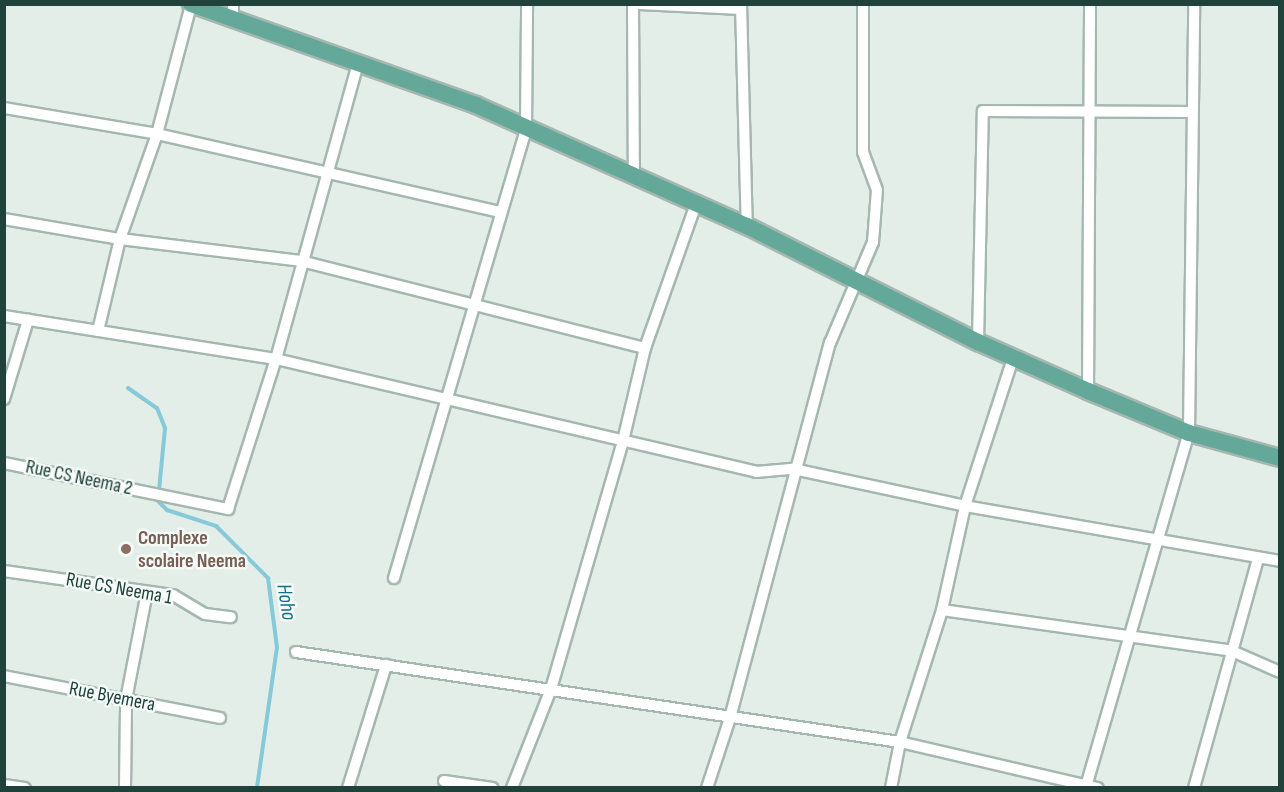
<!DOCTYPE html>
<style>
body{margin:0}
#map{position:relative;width:1284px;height:792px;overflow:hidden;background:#e3eee9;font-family:"Sofia Sans Condensed",sans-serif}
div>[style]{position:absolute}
.stream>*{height:4px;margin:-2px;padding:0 2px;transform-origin:2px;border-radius:2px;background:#86c9d8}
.roads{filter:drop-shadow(2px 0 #a5b7b1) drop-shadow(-2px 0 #a5b7b1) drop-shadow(0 2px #a5b7b1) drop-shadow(0 -2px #a5b7b1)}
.minor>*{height:10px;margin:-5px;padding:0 5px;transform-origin:5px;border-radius:5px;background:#fff}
.primary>*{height:16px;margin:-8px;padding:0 8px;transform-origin:8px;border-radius:8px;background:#63a898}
.dots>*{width:16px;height:16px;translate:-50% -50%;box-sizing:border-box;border:3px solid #f4faf7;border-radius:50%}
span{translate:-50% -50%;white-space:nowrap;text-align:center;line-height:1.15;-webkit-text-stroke:5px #f4faf7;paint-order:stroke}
.street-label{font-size:20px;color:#21423a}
.education-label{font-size:20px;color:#785e54;font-weight:700}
.left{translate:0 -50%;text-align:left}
.water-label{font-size:21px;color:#146e84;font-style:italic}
.frame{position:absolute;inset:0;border:6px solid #21423a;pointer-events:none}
</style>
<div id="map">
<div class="stream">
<i style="left:128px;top:388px;width:35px;rotate:35deg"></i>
<i style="left:157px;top:408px;width:22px;rotate:68deg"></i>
<i style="left:165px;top:428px;width:73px;rotate:95.5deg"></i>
<i style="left:158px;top:501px;width:13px;rotate:45deg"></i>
<i style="left:167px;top:510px;width:52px;rotate:18.1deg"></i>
<i style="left:216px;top:526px;width:74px;rotate:45deg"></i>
<i style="left:268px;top:578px;width:70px;rotate:82.6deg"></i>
<i style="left:277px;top:647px;width:142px;rotate:98.1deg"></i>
</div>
<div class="roads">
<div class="minor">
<i style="left:233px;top:4px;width:13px;rotate:90deg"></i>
<i style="left:633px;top:4px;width:171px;rotate:89.7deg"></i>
<i style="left:639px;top:4px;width:102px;rotate:2.8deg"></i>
<i style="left:741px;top:4px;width:222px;rotate:88.5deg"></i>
<i style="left:4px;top:108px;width:155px;rotate:9.6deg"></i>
<i style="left:157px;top:134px;width:353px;rotate:12.8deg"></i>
<i style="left:4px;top:219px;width:118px;rotate:9.8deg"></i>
<i style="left:120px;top:239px;width:182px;rotate:6.9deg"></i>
<i style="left:301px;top:261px;width:355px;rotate:14.2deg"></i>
<i style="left:4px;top:316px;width:275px;rotate:9deg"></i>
<i style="left:276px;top:359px;width:493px;rotate:13.2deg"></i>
<i style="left:756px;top:472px;width:37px;rotate:-5deg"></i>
<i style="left:793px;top:469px;width:176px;rotate:12.1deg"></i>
<i style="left:965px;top:506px;width:320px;rotate:9.9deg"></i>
<i style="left:98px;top:331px;width:95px;rotate:-76.6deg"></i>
<i style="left:120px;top:239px;width:111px;rotate:-70.6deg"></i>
<i style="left:157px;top:134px;width:133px;rotate:-75.2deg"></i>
<i style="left:978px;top:342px;width:231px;rotate:-88.8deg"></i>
<i style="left:983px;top:111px;width:209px;rotate:0.3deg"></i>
<i style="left:1088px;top:391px;width:387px;rotate:-89.7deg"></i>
<i style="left:4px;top:399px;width:83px;rotate:-73.1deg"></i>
<i style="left:4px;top:463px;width:229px;rotate:11.6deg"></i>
<i style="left:228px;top:509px;width:157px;rotate:-72.3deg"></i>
<i style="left:276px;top:359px;width:307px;rotate:-74.5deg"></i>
<i style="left:4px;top:571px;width:171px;rotate:8.1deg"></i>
<i style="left:173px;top:595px;width:37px;rotate:31deg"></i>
<i style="left:205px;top:614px;width:26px;rotate:7deg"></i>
<i style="left:394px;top:578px;width:468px;rotate:-73.6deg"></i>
<i style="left:526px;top:129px;width:125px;rotate:-89.5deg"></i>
<i style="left:942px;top:610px;width:293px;rotate:8deg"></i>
<i style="left:1232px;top:651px;width:52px;rotate:23.6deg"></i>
<i style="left:296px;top:652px;width:611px;rotate:8.48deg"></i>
<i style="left:900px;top:742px;width:203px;rotate:13.1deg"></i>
<i style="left:4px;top:676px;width:220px;rotate:11deg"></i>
<i style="left:444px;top:781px;width:49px;rotate:8.1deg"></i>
<i style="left:1087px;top:783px;width:365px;rotate:-73.8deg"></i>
<i style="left:1189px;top:433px;width:429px;rotate:-89.3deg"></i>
<i style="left:4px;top:785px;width:21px;rotate:8deg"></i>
<i style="left:125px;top:788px;width:88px;rotate:-89.3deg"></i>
<i style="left:126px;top:700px;width:110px;rotate:-79deg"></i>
<i style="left:348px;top:788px;width:129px;rotate:-72.8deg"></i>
<i style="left:512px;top:788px;width:106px;rotate:-68.5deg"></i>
<i style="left:551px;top:689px;width:258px;rotate:-73.8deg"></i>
<i style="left:623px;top:441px;width:96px;rotate:-76.7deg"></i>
<i style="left:645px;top:348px;width:153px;rotate:-70.5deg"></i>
<i style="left:707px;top:788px;width:74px;rotate:-71.8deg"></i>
<i style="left:730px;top:718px;width:388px;rotate:-75.1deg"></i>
<i style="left:830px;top:343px;width:110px;rotate:-66.9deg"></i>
<i style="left:873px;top:242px;width:52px;rotate:-85.6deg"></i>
<i style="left:877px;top:190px;width:40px;rotate:-110.2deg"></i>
<i style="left:863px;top:152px;width:148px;rotate:-90deg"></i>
<i style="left:891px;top:788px;width:47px;rotate:-78.9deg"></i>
<i style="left:900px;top:742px;width:139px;rotate:-72.3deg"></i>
<i style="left:942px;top:610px;width:107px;rotate:-77.5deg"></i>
<i style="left:965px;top:506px;width:156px;rotate:-72deg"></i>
<i style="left:1194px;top:788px;width:238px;rotate:-74.4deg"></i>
</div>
<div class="primary">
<i style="left:191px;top:4px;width:302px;rotate:19.5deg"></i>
<i style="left:476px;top:105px;width:297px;rotate:24.1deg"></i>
<i style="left:747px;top:226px;width:258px;rotate:26.7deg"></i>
<i style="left:978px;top:342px;width:120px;rotate:24deg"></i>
<i style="left:1088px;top:391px;width:109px;rotate:22.6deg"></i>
<i style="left:1189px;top:433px;width:94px;rotate:15.4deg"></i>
</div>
</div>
<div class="dots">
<i style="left:126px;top:549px;background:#8d6e63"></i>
</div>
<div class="street-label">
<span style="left:79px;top:478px;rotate:12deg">Rue CS Neema 2</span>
<span style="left:119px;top:589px;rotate:10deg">Rue CS Neema 1</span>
<span style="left:112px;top:697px;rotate:11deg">Rue Byemera</span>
</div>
<div class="education-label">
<span class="left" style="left:138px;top:550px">Complexe<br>scolaire Neema</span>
</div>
<div class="water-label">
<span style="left:286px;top:602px;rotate:81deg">Hoho</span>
</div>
<div class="frame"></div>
</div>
